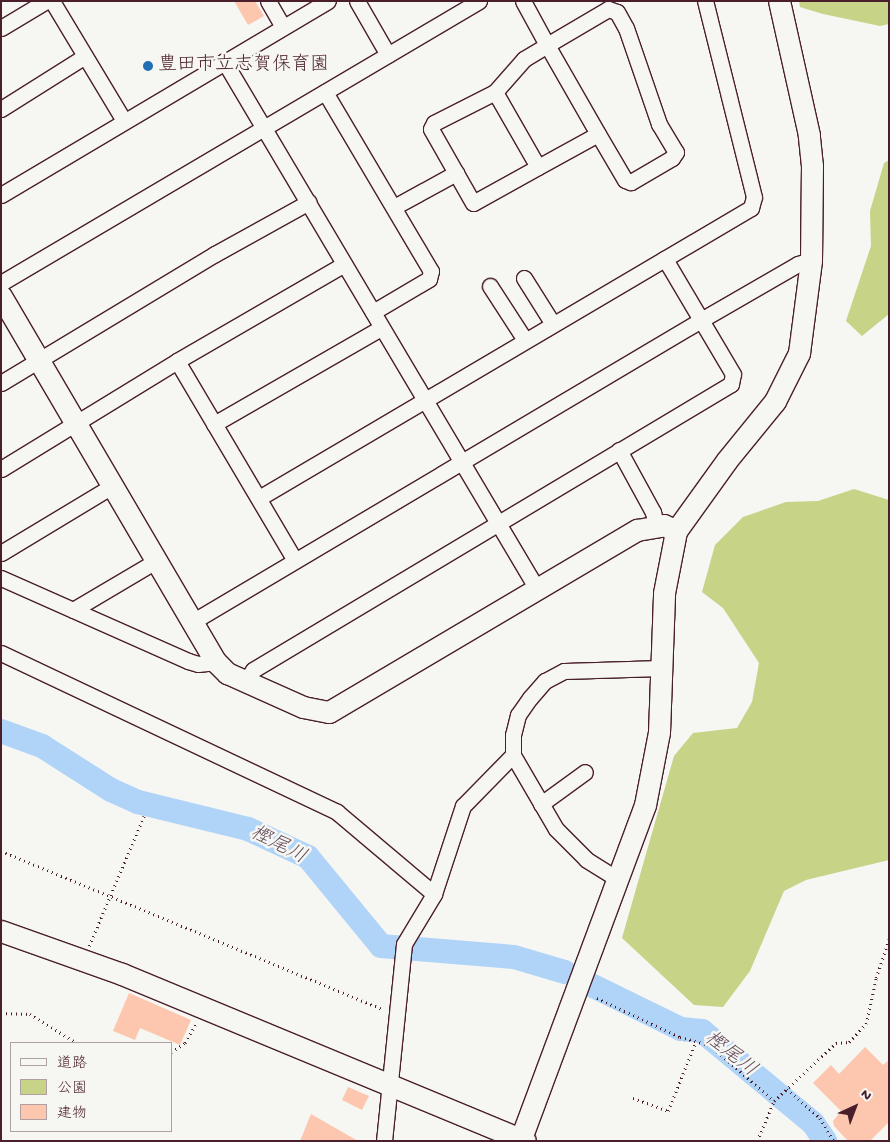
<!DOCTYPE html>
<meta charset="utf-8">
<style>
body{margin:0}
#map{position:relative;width:890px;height:1142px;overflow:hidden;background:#f6f6f2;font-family:"Gochi Hand","Klee One",sans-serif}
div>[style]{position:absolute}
.green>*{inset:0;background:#c7d386}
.river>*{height:24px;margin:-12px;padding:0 12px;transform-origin:12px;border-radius:12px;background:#b0d4f8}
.building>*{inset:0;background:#fdc7af}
.path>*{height:2.5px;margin-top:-1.25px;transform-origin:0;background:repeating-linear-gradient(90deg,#4a1f2b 0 1px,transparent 0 5px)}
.roads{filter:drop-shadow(1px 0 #4a1f2b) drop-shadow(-1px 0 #4a1f2b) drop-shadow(0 1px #4a1f2b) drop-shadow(0 -1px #4a1f2b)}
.street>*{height:15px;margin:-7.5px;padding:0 7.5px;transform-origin:7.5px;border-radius:7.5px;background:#f6f6f2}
.secondary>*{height:21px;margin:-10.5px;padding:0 10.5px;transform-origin:10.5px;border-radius:10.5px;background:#f6f6f2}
.dots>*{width:14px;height:14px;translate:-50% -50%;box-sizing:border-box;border:2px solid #f6f6f2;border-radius:50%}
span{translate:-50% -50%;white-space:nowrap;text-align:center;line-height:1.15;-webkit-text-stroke:5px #f6f6f2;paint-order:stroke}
.poi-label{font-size:19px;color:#4a1f2b}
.left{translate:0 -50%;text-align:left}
.water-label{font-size:20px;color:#644c5e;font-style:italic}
.frame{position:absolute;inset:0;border:2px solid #4a1f2b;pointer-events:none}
.legend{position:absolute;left:10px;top:1042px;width:162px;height:90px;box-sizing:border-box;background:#f6f6f2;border:1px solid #b1a0a2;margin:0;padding:6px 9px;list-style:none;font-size:15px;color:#4a1f2b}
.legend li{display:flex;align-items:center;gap:10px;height:25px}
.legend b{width:25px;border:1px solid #b1a0a2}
.north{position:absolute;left:830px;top:1082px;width:50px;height:50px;-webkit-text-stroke:4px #f6f6f2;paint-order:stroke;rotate:43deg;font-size:14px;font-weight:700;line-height:20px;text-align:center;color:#4a1f2b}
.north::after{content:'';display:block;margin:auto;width:18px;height:22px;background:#4a1f2b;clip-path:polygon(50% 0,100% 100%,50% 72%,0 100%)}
</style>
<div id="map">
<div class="green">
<i style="clip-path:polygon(799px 1px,889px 1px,889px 24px,880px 26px,823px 14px,800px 7px)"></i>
<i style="clip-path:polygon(889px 160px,889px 314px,862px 336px,846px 321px,871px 246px,870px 211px,884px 163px)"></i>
<i style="clip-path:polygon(854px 489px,889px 500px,889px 860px,806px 880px,784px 891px,750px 971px,723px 1007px,694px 1005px,622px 938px,674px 756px,693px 733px,737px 728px,752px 702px,759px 663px,723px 608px,702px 592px,715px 545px,743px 517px,786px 502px,818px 501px)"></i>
</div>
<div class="river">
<i style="left:1px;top:731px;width:44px;rotate:20.1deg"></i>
<i style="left:42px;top:746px;width:82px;rotate:32.5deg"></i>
<i style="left:111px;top:790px;width:30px;rotate:24deg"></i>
<i style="left:138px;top:802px;width:113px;rotate:13.8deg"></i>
<i style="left:248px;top:829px;width:66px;rotate:25deg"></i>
<i style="left:308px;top:857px;width:115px;rotate:50.6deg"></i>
<i style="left:381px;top:946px;width:133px;rotate:4.7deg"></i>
<i style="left:514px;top:957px;width:53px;rotate:16.4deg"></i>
<i style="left:589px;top:984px;width:102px;rotate:26.1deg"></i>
<i style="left:681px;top:1029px;width:21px;rotate:5deg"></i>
<i style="left:702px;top:1031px;width:144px;rotate:39.7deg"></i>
<i style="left:813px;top:1123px;width:22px;rotate:56deg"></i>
</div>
<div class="building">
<i style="clip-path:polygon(234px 1px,255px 1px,264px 16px,248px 25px)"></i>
<i style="clip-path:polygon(129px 993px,191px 1020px,180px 1045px,140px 1028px,135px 1040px,113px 1031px)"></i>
<i style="clip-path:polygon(865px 1047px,883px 1065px,889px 1060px,889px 1122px,870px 1141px,848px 1141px,834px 1126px,833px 1121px,841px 1111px,813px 1083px,831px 1065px,839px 1074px)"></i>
<i style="clip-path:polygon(348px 1087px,369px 1096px,362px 1110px,342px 1100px)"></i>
<i style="clip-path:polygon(311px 1114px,358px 1141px,300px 1141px)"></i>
</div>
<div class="path">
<i style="left:1px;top:851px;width:413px;rotate:22.5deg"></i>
<i style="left:89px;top:946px;width:141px;rotate:-67.1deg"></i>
<i style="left:597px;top:998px;width:92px;rotate:25.2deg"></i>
<i style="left:680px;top:1037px;width:31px;rotate:15deg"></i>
<i style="left:710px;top:1045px;width:85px;rotate:41.2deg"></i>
<i style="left:1px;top:1013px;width:29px;rotate:2deg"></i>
<i style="left:30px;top:1014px;width:55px;rotate:31.7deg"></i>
<i style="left:171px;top:1052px;width:17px;rotate:-33deg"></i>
<i style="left:185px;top:1043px;width:23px;rotate:-61deg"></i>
<i style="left:787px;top:1089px;width:44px;rotate:41.3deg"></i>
<i style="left:820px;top:1118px;width:27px;rotate:59deg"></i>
<i style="left:633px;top:1098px;width:37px;rotate:20deg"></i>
<i style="left:668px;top:1111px;width:75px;rotate:-68.2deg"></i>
<i style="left:757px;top:1141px;width:43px;rotate:-67deg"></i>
<i style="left:774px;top:1101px;width:85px;rotate:-43.1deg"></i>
<i style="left:836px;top:1043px;width:13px;rotate:-4deg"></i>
<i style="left:849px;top:1042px;width:25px;rotate:-47deg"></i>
<i style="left:866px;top:1024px;width:47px;rotate:-77.7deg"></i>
<i style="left:876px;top:978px;width:41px;rotate:-71.6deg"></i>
</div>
<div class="roads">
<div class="street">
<i style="left:52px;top:1px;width:140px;rotate:59deg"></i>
<i style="left:268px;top:1px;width:30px;rotate:60deg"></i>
<i style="left:357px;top:1px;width:62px;rotate:60.1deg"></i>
<i style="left:1px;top:28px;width:52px;rotate:-31deg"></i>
<i style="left:224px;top:61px;width:614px;rotate:59.34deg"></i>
<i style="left:325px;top:92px;width:208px;rotate:59.4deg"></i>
<i style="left:431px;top:271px;width:8px;rotate:104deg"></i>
<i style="left:429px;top:279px;width:65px;rotate:149.5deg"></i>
<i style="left:495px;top:92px;width:86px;rotate:60.2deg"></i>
<i style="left:538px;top:167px;width:74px;rotate:151deg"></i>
<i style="left:473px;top:203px;width:85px;rotate:-119.6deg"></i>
<i style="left:431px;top:129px;width:7px;rotate:-63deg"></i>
<i style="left:434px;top:123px;width:68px;rotate:-26.9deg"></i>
<i style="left:495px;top:92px;width:44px;rotate:-48.7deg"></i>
<i style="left:524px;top:59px;width:27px;rotate:-31deg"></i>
<i style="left:547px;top:45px;width:71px;rotate:-30.5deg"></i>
<i style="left:608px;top:9px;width:9px;rotate:18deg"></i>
<i style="left:617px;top:12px;width:18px;rotate:61deg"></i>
<i style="left:626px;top:28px;width:102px;rotate:71deg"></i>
<i style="left:659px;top:124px;width:33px;rotate:59deg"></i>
<i style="left:676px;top:152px;width:7px;rotate:124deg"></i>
<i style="left:672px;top:158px;width:48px;rotate:149.7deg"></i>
<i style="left:631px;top:182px;width:6px;rotate:-162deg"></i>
<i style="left:625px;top:180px;width:53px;rotate:-120.4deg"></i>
<i style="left:598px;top:134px;width:103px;rotate:-119.8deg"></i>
<i style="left:547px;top:45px;width:50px;rotate:-118.6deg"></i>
<i style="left:1px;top:109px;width:99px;rotate:-32.2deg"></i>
<i style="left:538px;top:167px;width:68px;rotate:-28.8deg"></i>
<i style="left:1px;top:195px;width:380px;rotate:-30.7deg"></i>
<i style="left:394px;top:207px;width:71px;rotate:-28.7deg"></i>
<i style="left:524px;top:278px;width:54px;rotate:57.8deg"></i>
<i style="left:1px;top:283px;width:555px;rotate:-30.54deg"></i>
<i style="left:490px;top:286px;width:64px;rotate:57.1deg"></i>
<i style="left:177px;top:361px;width:230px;rotate:59.4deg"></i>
<i style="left:1px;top:383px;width:250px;rotate:-31.1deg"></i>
<i style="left:215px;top:254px;width:107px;rotate:-29deg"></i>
<i style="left:214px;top:424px;width:193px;rotate:-29.9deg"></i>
<i style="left:619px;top:450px;width:71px;rotate:61.3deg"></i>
<i style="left:653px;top:512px;width:13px;rotate:77deg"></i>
<i style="left:1px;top:469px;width:206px;rotate:-31.5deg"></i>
<i style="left:177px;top:361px;width:193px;rotate:-30.1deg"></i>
<i style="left:259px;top:498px;width:571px;rotate:-30.52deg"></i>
<i style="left:751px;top:208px;width:11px;rotate:-75deg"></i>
<i style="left:754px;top:197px;width:202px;rotate:-104deg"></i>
<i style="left:1px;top:553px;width:130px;rotate:-31.1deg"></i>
<i style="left:1px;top:578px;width:205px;rotate:23.9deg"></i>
<i style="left:188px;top:661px;width:10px;rotate:17deg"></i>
<i style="left:198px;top:664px;width:18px;rotate:-6deg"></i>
<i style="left:73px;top:610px;width:96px;rotate:-30.6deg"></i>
<i style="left:192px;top:622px;width:592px;rotate:-30.68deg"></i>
<i style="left:701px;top:320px;width:112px;rotate:-30deg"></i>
<i style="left:798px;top:264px;width:14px;rotate:-17deg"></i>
<i style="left:1px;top:653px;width:372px;rotate:25.3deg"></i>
<i style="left:337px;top:812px;width:127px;rotate:40.2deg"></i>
<i style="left:245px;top:682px;width:14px;rotate:-56deg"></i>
<i style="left:253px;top:670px;width:557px;rotate:-30.89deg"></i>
<i style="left:731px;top:384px;width:10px;rotate:-79deg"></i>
<i style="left:733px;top:374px;width:134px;rotate:-120.6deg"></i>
<i style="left:541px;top:804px;width:54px;rotate:-36deg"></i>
<i style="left:619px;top:880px;width:39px;rotate:-148deg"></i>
<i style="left:586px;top:859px;width:42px;rotate:-135deg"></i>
<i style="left:556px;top:829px;width:86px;rotate:-120.2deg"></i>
<i style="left:513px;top:755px;width:20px;rotate:-90deg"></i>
<i style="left:513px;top:735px;width:21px;rotate:-76deg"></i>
<i style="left:518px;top:715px;width:21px;rotate:-55deg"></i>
<i style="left:530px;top:698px;width:23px;rotate:-49deg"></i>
<i style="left:545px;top:681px;width:21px;rotate:-28deg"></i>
<i style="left:564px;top:671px;width:97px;rotate:-1.8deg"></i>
<i style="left:384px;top:1141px;width:198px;rotate:-84.2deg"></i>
<i style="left:404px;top:944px;width:58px;rotate:-59deg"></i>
<i style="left:434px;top:894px;width:93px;rotate:-71.8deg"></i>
<i style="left:463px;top:806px;width:71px;rotate:-45.6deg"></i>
</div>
<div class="secondary">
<i style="left:1px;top:296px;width:424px;rotate:59.6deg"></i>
<i style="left:216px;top:662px;width:16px;rotate:45deg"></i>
<i style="left:227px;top:673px;width:83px;rotate:24.1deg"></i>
<i style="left:303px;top:707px;width:26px;rotate:11deg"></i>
<i style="left:329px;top:712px;width:358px;rotate:-30.6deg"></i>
<i style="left:637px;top:530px;width:27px;rotate:-10deg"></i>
<i style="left:664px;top:525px;width:13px;rotate:27deg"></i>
<i style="left:1px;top:931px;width:128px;rotate:19.6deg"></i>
<i style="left:122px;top:974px;width:436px;rotate:22.5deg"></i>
<i style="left:520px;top:1141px;width:358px;rotate:-69.6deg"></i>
<i style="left:645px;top:805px;width:74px;rotate:-79.1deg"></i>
<i style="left:659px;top:732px;width:139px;rotate:-87.9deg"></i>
<i style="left:664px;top:593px;width:63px;rotate:-79deg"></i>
<i style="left:676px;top:531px;width:87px;rotate:-54.3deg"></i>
<i style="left:727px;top:460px;width:76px;rotate:-50.9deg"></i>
<i style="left:775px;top:401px;width:54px;rotate:-63.4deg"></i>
<i style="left:799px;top:353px;width:94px;rotate:-82.6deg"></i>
<i style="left:811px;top:260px;width:94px;rotate:-89.4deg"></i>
<i style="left:812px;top:166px;width:31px;rotate:-96deg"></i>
<i style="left:809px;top:135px;width:137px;rotate:-102.6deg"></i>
</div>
</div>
<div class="dots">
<i style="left:148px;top:66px;background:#1f6fb2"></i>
</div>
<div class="poi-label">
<span class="left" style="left:158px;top:66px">豊田市立志賀保育園</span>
</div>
<div class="water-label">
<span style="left:278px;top:846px;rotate:27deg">樫尾川</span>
<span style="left:730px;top:1055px;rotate:38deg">樫尾川</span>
</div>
<div class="frame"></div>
<ul class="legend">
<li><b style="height:6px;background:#f6f6f2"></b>道路</li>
<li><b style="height:14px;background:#c7d386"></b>公園</li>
<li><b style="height:14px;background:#fdc7af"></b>建物</li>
</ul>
<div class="north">N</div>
</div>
